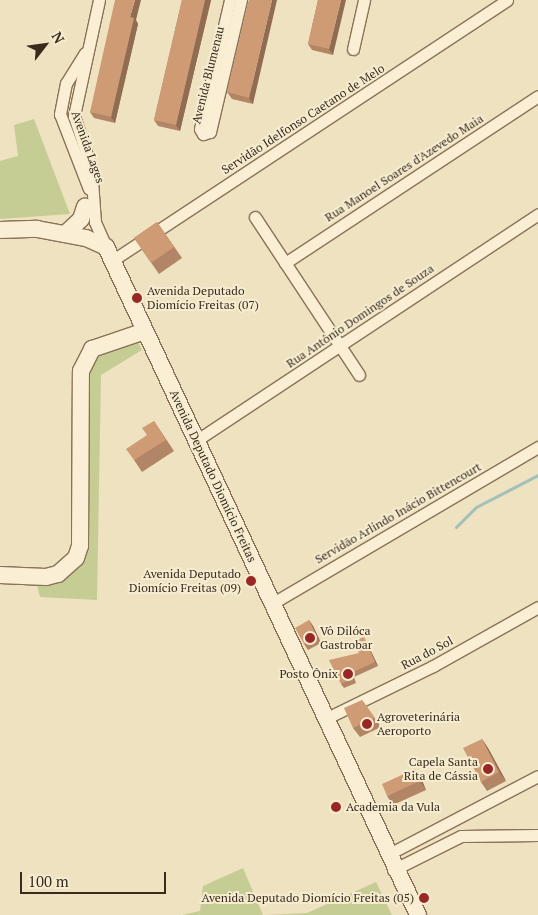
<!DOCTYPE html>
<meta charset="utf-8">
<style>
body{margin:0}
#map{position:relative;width:538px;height:915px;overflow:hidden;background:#efe2c0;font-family:"PT Serif",serif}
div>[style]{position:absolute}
.green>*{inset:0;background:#c6cd94}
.stream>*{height:3px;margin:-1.5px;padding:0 1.5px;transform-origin:1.5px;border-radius:1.5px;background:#a3c1b9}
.roads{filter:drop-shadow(1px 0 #897258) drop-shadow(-1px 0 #897258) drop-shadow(0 1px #897258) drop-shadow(0 -1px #897258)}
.street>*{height:11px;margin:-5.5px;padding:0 5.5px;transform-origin:5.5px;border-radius:5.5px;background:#faefd4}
.secondary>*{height:16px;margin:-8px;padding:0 8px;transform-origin:8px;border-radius:8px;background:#faefd4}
.wall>*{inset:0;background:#b18565}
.shaded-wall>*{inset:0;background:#906c52}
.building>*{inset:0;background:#ce9b75}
.dots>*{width:14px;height:14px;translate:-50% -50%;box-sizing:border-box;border:2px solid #f6ecd0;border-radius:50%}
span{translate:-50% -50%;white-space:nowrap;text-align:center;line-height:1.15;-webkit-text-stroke:4px #f6ecd0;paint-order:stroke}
.street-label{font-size:12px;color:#382a1d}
.poi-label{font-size:12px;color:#382a1d}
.left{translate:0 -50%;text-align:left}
.right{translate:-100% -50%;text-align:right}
.north{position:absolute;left:20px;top:20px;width:50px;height:50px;-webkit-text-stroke:4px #f6ecd0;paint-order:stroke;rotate:60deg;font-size:14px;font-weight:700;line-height:20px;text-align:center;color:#382a1d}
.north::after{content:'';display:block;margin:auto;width:18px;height:22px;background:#382a1d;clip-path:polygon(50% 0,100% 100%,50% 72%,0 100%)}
.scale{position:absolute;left:20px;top:872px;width:146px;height:22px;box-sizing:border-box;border:2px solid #382a1d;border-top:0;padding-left:6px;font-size:15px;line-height:18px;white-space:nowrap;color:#382a1d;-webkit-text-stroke:4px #f6ecd0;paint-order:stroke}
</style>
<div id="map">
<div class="green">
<i style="clip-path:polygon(34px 119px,70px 214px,0 219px,0 161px,18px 156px,14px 125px)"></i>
<i style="clip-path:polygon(138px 342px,142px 350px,101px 375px,97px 600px,40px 597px,37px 585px,53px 584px,70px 573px,88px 373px,97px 354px)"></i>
<i style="clip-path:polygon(243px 868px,263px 915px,182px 915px,200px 911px,203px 886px)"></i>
<i style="clip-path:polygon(376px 882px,392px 915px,265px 915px,307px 913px)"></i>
</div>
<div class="stream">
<i style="left:456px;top:527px;width:28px;rotate:-45deg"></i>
<i style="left:476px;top:507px;width:70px;rotate:-27.3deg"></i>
</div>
<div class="roads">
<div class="street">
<i style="left:99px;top:0;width:119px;rotate:102.2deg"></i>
<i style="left:74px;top:116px;width:54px;rotate:71.6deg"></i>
<i style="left:91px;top:167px;width:55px;rotate:85.8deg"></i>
<i style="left:95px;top:222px;width:27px;rotate:66deg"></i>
<i style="left:230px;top:0;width:132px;rotate:103.1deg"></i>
<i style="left:200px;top:129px;width:6px;rotate:59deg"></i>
<i style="left:203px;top:134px;width:7px;rotate:-16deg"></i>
<i style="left:210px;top:132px;width:136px;rotate:-76.8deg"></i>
<i style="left:353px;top:49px;width:50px;rotate:-77.3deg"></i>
<i style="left:85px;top:53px;width:36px;rotate:122deg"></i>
<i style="left:66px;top:83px;width:32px;rotate:101deg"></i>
<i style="left:60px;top:114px;width:80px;rotate:68.9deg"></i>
<i style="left:255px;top:217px;width:189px;rotate:56.6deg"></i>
<i style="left:113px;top:260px;width:472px;rotate:-33.4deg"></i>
<i style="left:285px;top:263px;width:303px;rotate:-33.4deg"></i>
<i style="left:197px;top:440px;width:409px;rotate:-33.5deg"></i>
<i style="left:273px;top:603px;width:308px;rotate:-30.5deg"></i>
<i style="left:327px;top:718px;width:118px;rotate:-26.1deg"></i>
<i style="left:433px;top:666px;width:120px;rotate:-29.3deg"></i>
<i style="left:387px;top:855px;width:170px;rotate:-27.6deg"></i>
<i style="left:393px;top:870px;width:76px;rotate:-26.6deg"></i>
<i style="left:461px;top:836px;width:77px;rotate:-0.7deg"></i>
</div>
<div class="secondary">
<i style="left:0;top:230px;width:37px;rotate:-2deg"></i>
<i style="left:37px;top:229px;width:50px;rotate:10.4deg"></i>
<i style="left:86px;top:238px;width:22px;rotate:24deg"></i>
<i style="left:106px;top:247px;width:737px;rotate:64.96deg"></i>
<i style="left:65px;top:234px;width:22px;rotate:-43deg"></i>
<i style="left:81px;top:219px;width:13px;rotate:-72deg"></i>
<i style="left:0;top:575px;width:46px;rotate:2.5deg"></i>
<i style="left:46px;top:577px;width:12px;rotate:-14deg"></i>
<i style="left:58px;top:574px;width:24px;rotate:-42deg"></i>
<i style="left:76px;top:558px;width:13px;rotate:-72deg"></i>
<i style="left:80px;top:546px;width:175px;rotate:-89.7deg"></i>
<i style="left:81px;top:371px;width:25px;rotate:-63deg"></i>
<i style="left:92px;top:349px;width:56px;rotate:-18.8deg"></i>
</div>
</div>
<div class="wall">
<i style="clip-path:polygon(182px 0,211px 0,180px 131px,158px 126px,154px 120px)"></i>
<i style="clip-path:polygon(249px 0,253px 104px,232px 99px,227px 92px)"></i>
<i style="clip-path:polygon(318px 0,333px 55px,312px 50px,308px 44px)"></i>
<i style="clip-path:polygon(136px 20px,138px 24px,115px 123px,94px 118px,90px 112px)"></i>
<i style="clip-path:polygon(157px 222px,182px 258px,159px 274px,134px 238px)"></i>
<i style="clip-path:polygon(154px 421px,174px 451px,142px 472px,134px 460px)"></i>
<i style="clip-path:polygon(309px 620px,313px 626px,321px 643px,308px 650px,304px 644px)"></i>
<i style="clip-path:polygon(366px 641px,378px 666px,354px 677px,356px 683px,344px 688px,341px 684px)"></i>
<i style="clip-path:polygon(362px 700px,381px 727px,360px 737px,353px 728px)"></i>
<i style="clip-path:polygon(482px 739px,488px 748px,506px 781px,487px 791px,481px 782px)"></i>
<i style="clip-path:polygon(421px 778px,426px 790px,393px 805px,387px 796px)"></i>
</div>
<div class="shaded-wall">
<i style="clip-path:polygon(135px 0,141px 0,136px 20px,138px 24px,115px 123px,111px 117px,130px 17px)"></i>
<i style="clip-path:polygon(205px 0,211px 0,180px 131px,176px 125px)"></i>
<i style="clip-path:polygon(272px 0,277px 0,253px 104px,249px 98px)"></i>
<i style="clip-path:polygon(341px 0,346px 0,333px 55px,329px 49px)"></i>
<i style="clip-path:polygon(309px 620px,313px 626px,321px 643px,317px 637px)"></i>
<i style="clip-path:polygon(364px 637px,366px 641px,378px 666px,375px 662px)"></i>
<i style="clip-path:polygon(482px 739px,488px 748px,506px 781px,499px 772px)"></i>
<i style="clip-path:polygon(415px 769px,421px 778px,426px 790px,420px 781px)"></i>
</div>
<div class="building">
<i style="clip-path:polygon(115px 0,135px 0,130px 17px,134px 18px,111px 117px,90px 112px)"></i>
<i style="clip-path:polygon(182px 0,205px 0,176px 125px,154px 120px)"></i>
<i style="clip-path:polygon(249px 0,272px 0,249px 98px,227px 92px)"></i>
<i style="clip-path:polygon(318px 0,341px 0,329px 49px,308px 44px)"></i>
<i style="clip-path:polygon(157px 222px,174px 247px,151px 263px,134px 238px)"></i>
<i style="clip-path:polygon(154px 421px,166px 440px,134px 460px,126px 449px,147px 435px,142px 428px)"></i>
<i style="clip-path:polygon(309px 620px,317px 637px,304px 644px,295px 628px)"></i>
<i style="clip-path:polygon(364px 637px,375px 662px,351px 673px,353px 678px,341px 684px,329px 660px,359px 653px,354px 641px)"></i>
<i style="clip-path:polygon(362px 700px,375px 718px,353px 728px,344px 708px)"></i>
<i style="clip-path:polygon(482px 739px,499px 772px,481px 782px,463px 748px)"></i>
<i style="clip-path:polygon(415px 769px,420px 781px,387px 796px,382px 784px)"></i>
</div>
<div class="dots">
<i style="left:137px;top:298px;background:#992726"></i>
<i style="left:251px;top:581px;background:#992726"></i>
<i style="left:310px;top:638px;background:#992726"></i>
<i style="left:348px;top:674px;background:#992726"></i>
<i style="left:367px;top:724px;background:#992726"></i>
<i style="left:488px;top:769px;background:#992726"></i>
<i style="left:336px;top:807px;background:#992726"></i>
<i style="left:424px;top:898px;background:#992726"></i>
</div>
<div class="street-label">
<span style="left:208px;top:75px;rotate:-76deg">Avenida Blumenau</span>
<span style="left:303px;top:119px;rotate:-33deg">Servidão Idelfonso Caetano de Melo</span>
<span style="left:88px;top:147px;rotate:70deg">Avenida Lages</span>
<span style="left:404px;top:168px;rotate:-33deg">Rua Manoel Soares d'Azevedo Maia</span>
<span style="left:360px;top:316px;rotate:-34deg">Rua Antônio Domingos de Souza</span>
<span style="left:213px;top:476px;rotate:65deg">Avenida Deputado Diomício Freitas</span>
<span style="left:398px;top:513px;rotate:-30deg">Servidão Arlindo Inácio Bittencourt</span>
<span style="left:427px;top:653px;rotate:-28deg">Rua do Sol</span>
</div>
<div class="poi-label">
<span class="left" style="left:147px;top:298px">Avenida Deputado<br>Diomício Freitas (07)</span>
<span class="right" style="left:241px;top:581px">Avenida Deputado<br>Diomício Freitas (09)</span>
<span class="left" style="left:320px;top:638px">Vô Dilóca<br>Gastrobar</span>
<span class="right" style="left:338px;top:674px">Posto Ônix</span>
<span class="left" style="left:377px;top:724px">Agroveterinária<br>Aeroporto</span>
<span class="right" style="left:478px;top:769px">Capela Santa<br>Rita de Cássia</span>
<span class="left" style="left:346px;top:807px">Academia da Vula</span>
<span class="right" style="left:414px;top:898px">Avenida Deputado Diomício Freitas (05)</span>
</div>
<div class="north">N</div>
<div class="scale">100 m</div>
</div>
